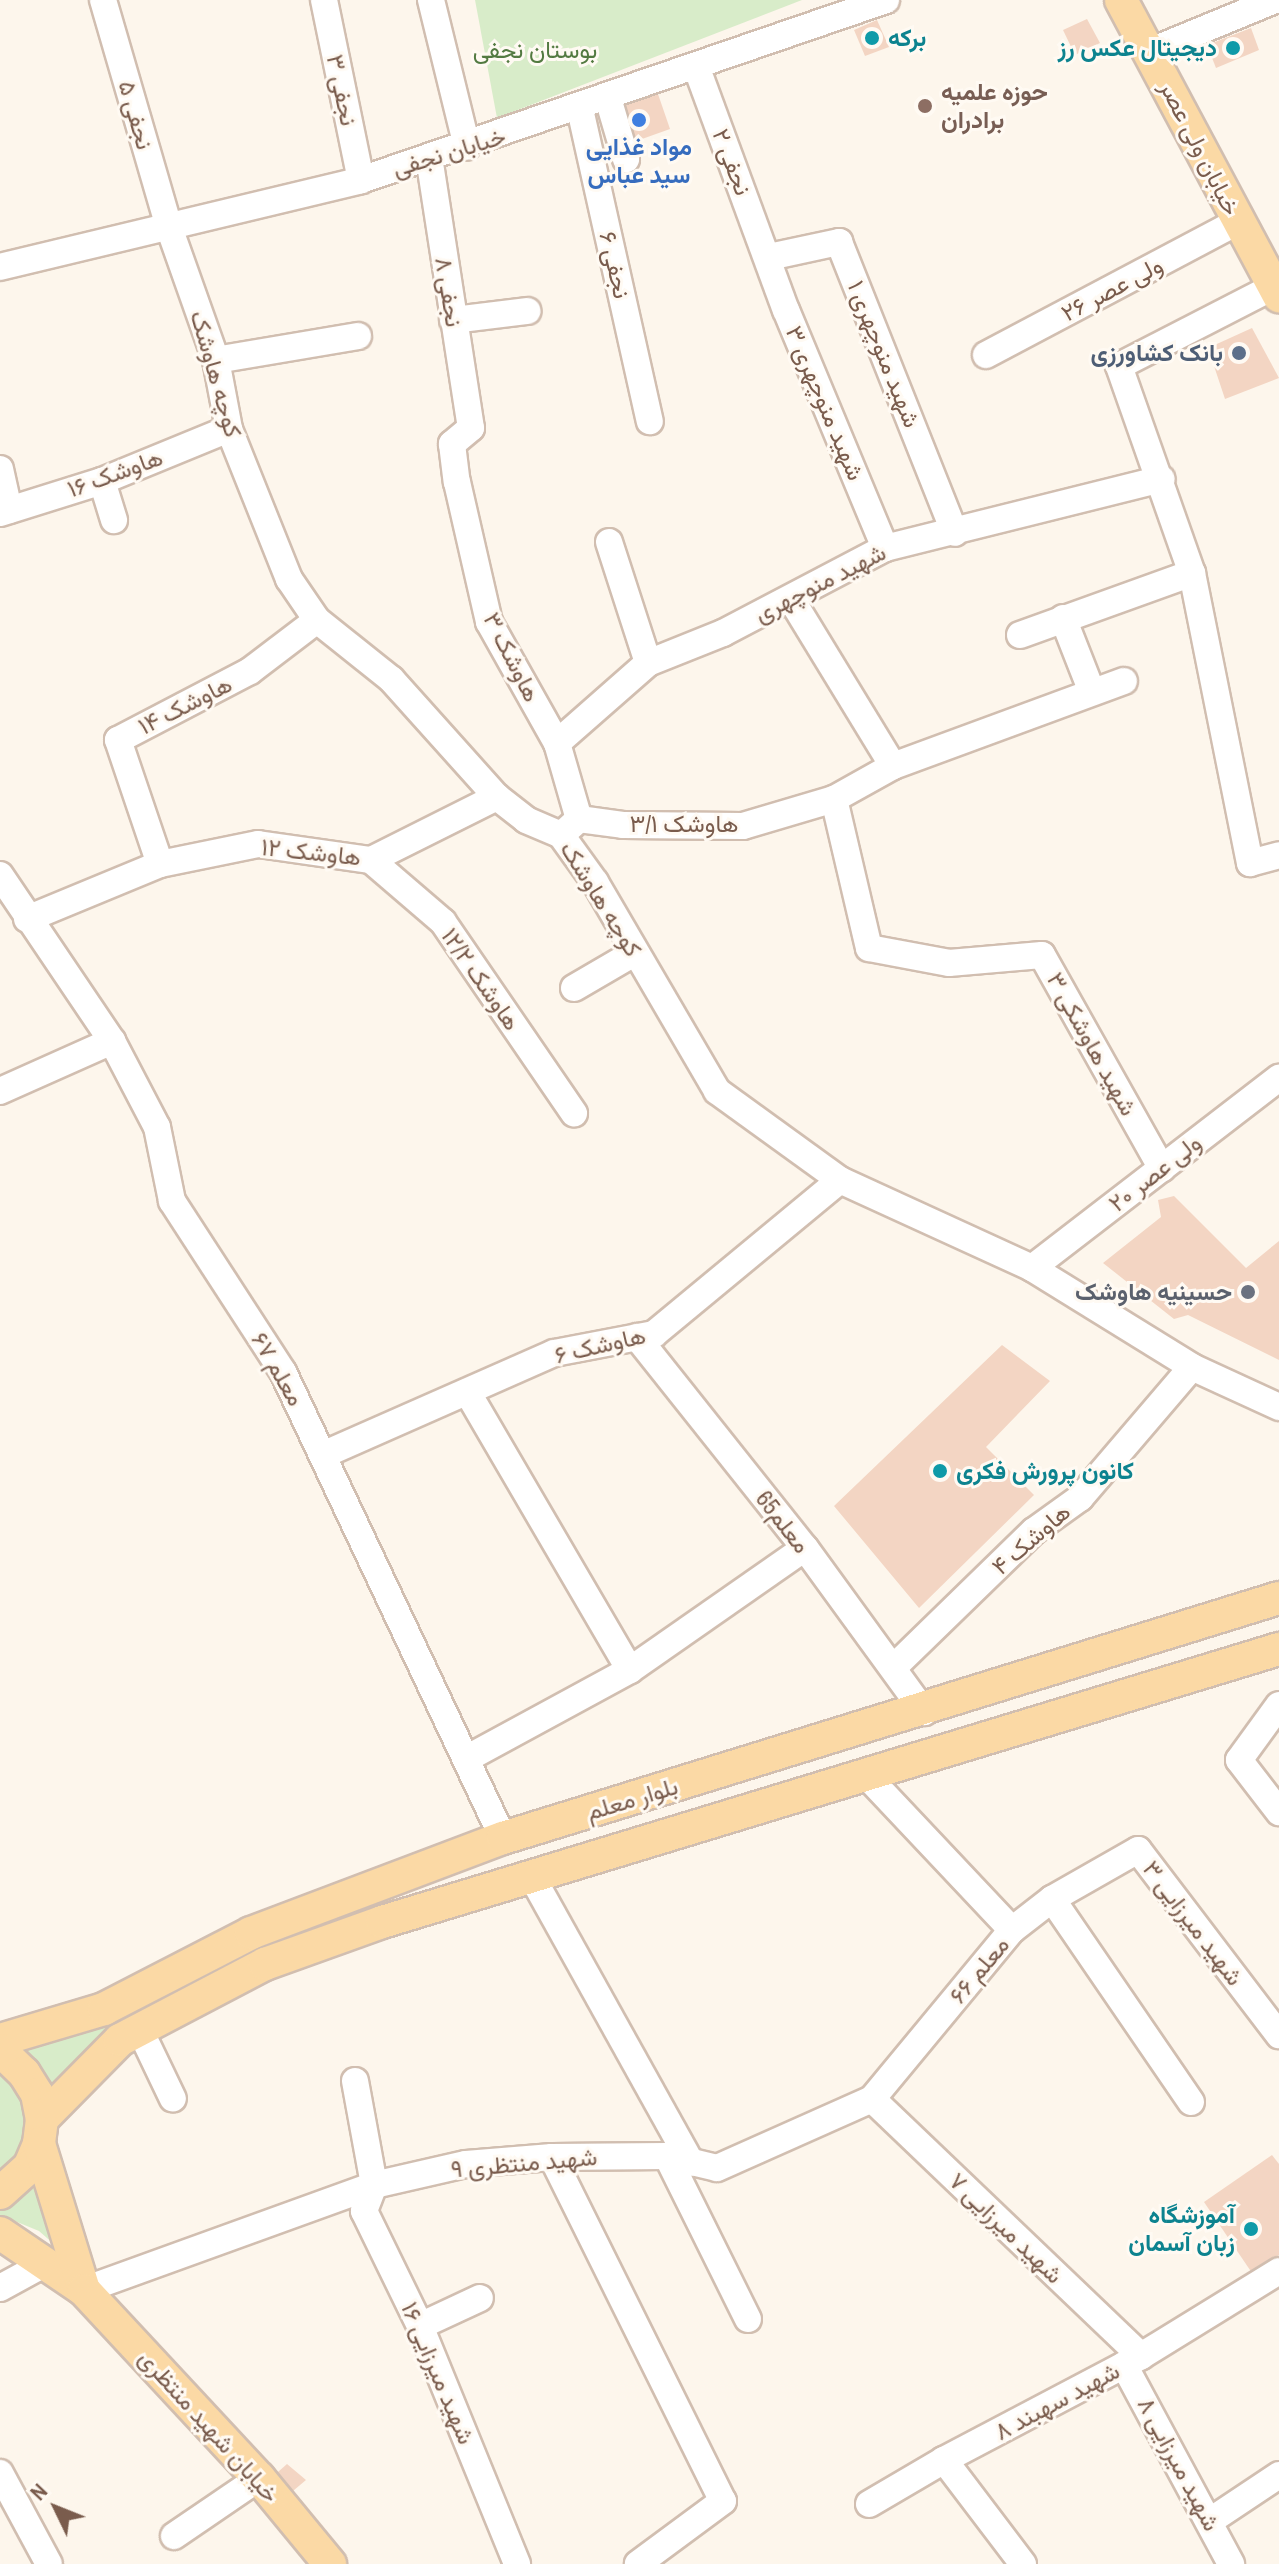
<!DOCTYPE html>
<meta charset="utf-8">
<style>
body{margin:0}
#map{position:relative;width:1279px;height:2564px;overflow:hidden;background:#fdf6ec;font-family:"Archivo Narrow",Vazirmatn,sans-serif}
div>[style]{position:absolute}
.green>*{inset:0;background:#d8ecc9}
.building>*{inset:0;background:#f3d5c3}
.roads{filter:drop-shadow(2px 0 #d1beb0) drop-shadow(-2px 0 #d1beb0) drop-shadow(0 2px #d1beb0) drop-shadow(0 -2px #d1beb0)}
.minor>*{height:26px;margin:-13px;padding:0 13px;transform-origin:13px;border-radius:13px;background:#fff}
.major>*{height:32px;margin:-16px;padding:0 16px;transform-origin:16px;border-radius:16px;background:#fbd9a5}
.dots>*{width:22px;height:22px;translate:-50% -50%;box-sizing:border-box;border:4px solid #fffaf3;border-radius:50%}
span{translate:-50% -50%;white-space:nowrap;text-align:center;line-height:1.15;-webkit-text-stroke:6px #fffaf3;paint-order:stroke}
.culture-label{font-size:24px;color:#0d838f;font-weight:700}
.left{translate:0 -50%;text-align:left}
.right{translate:-100% -50%;text-align:right}
.park-label{font-size:24px;color:#537a41}
.street-label{font-size:24px;color:#7a5c4d}
.education-label{font-size:24px;color:#785e54;font-weight:700}
.shop-label{font-size:24px;color:#366cbe;font-weight:700}
.service-label{font-size:24px;color:#4e5e75;font-weight:700}
.worship-label{font-size:24px;color:#5b616d;font-weight:700}
.north{position:absolute;left:16px;top:2468px;width:80px;height:80px;-webkit-text-stroke:6px #fffaf3;paint-order:stroke;rotate:313deg;font-size:22px;font-weight:700;line-height:32px;text-align:center;color:#7a5c4d}
.north::after{content:'';display:block;margin:auto;width:28px;height:36px;background:#7a5c4d;clip-path:polygon(50% 0,100% 100%,50% 72%,0 100%)}
</style>
<div id="map">
<div class="green">
<i style="clip-path:polygon(475px 0,802px 0,497px 118px)"></i>
<i style="clip-path:polygon(105px 2011px,119px 2037px,43px 2115px,6px 2054px)"></i>
<i style="clip-path:polygon(0 2055px,24px 2074px,37px 2145px,0 2179px)"></i>
<i style="clip-path:polygon(31px 2170px,89px 2275px,39px 2231px,0 2215px,0 2196px)"></i>
</div>
<div class="building">
<i style="clip-path:polygon(1087px 19px,1100px 43px,1075px 55px,1063px 30px)"></i>
<i style="clip-path:polygon(877px 20px,889px 47px,865px 56px,854px 30px)"></i>
<i style="clip-path:polygon(1251px 28px,1259px 50px,1216px 68px,1207px 45px)"></i>
<i style="clip-path:polygon(658px 94px,670px 129px,628px 144px,616px 106px)"></i>
<i style="clip-path:polygon(1252px 328px,1279px 378px,1225px 399px,1208px 348px)"></i>
<i style="clip-path:polygon(1174px 1196px,1246px 1268px,1279px 1241px,1279px 1360px,1188px 1315px,1174px 1319px,1103px 1263px,1161px 1217px,1158px 1200px)"></i>
<i style="clip-path:polygon(1002px 1345px,1050px 1381px,986px 1447px,1034px 1495px,919px 1608px,834px 1506px)"></i>
<i style="clip-path:polygon(1272px 2155px,1279px 2164px,1279px 2255px,1252px 2273px,1204px 2202px)"></i>
<i style="clip-path:polygon(287px 2464px,306px 2480px,287px 2496px,270px 2479px)"></i>
</div>
<div class="roads">
<div class="minor">
<i style="left:103px;top:0;width:240px;rotate:73.8deg"></i>
<i style="left:170px;top:230px;width:138px;rotate:70.5deg"></i>
<i style="left:216px;top:360px;width:70px;rotate:79.3deg"></i>
<i style="left:229px;top:429px;width:162px;rotate:68.2deg"></i>
<i style="left:289px;top:579px;width:50px;rotate:55.7deg"></i>
<i style="left:317px;top:620px;width:95px;rotate:38.6deg"></i>
<i style="left:391px;top:679px;width:159px;rotate:48.1deg"></i>
<i style="left:497px;top:797px;width:37px;rotate:38deg"></i>
<i style="left:526px;top:820px;width:38px;rotate:23deg"></i>
<i style="left:561px;top:835px;width:58px;rotate:54.1deg"></i>
<i style="left:595px;top:882px;width:242px;rotate:59.7deg"></i>
<i style="left:717px;top:1091px;width:152px;rotate:35.9deg"></i>
<i style="left:840px;top:1180px;width:211px;rotate:24.6deg"></i>
<i style="left:1032px;top:1268px;width:188px;rotate:31.7deg"></i>
<i style="left:1192px;top:1367px;width:96px;rotate:24.7deg"></i>
<i style="left:324px;top:0;width:184px;rotate:78.4deg"></i>
<i style="left:431px;top:0;width:151px;rotate:76.2deg"></i>
<i style="left:1151px;top:51px;width:134px;rotate:-22.4deg"></i>
<i style="left:696px;top:66px;width:260px;rotate:69.8deg"></i>
<i style="left:786px;top:310px;width:258px;rotate:67.4deg"></i>
<i style="left:608px;top:98px;width:64px;rotate:73.6deg"></i>
<i style="left:580px;top:109px;width:320px;rotate:77.4deg"></i>
<i style="left:429px;top:157px;width:274px;rotate:81.2deg"></i>
<i style="left:471px;top:428px;width:25px;rotate:140deg"></i>
<i style="left:452px;top:444px;width:38px;rotate:83deg"></i>
<i style="left:457px;top:482px;width:144px;rotate:77.1deg"></i>
<i style="left:489px;top:622px;width:139px;rotate:60.7deg"></i>
<i style="left:557px;top:743px;width:79px;rotate:73.9deg"></i>
<i style="left:579px;top:819px;width:24px;rotate:138deg"></i>
<i style="left:769px;top:257px;width:72px;rotate:-12.1deg"></i>
<i style="left:839px;top:242px;width:313px;rotate:68.3deg"></i>
<i style="left:0;top:267px;width:371px;rotate:-13.5deg"></i>
<i style="left:361px;top:180px;width:555px;rotate:-18.92deg"></i>
<i style="left:1273px;top:287px;width:173px;rotate:152.8deg"></i>
<i style="left:1119px;top:366px;width:219px;rotate:70.6deg"></i>
<i style="left:1192px;top:573px;width:296px;rotate:78.7deg"></i>
<i style="left:1250px;top:863px;width:30px;rotate:-15deg"></i>
<i style="left:453px;top:320px;width:75px;rotate:-6.9deg"></i>
<i style="left:986px;top:355px;width:284px;rotate:-27.9deg"></i>
<i style="left:216px;top:360px;width:144px;rotate:-9.6deg"></i>
<i style="left:0;top:469px;width:42px;rotate:77.6deg"></i>
<i style="left:102px;top:481px;width:41px;rotate:72.9deg"></i>
<i style="left:0;top:513px;width:107px;rotate:-17.4deg"></i>
<i style="left:102px;top:481px;width:137px;rotate:-22.3deg"></i>
<i style="left:609px;top:542px;width:127px;rotate:72.1deg"></i>
<i style="left:1063px;top:618px;width:79px;rotate:68.6deg"></i>
<i style="left:1020px;top:635px;width:183px;rotate:-19.8deg"></i>
<i style="left:557px;top:743px;width:121px;rotate:-41.3deg"></i>
<i style="left:648px;top:663px;width:81px;rotate:-21.8deg"></i>
<i style="left:723px;top:633px;width:183px;rotate:-27.7deg"></i>
<i style="left:885px;top:548px;width:285px;rotate:-14deg"></i>
<i style="left:893px;top:766px;width:246px;rotate:-20.2deg"></i>
<i style="left:834px;top:799px;width:153px;rotate:76.8deg"></i>
<i style="left:869px;top:948px;width:81px;rotate:10.6deg"></i>
<i style="left:949px;top:963px;width:93px;rotate:-4.9deg"></i>
<i style="left:1042px;top:955px;width:245px;rotate:60.7deg"></i>
<i style="left:579px;top:819px;width:44px;rotate:7.8deg"></i>
<i style="left:623px;top:825px;width:120px;rotate:0.5deg"></i>
<i style="left:743px;top:826px;width:95px;rotate:-16.5deg"></i>
<i style="left:834px;top:799px;width:68px;rotate:-29.2deg"></i>
<i style="left:893px;top:766px;width:196px;rotate:-121.4deg"></i>
<i style="left:371px;top:860px;width:95px;rotate:40.7deg"></i>
<i style="left:443px;top:922px;width:232px;rotate:55.6deg"></i>
<i style="left:160px;top:864px;width:131px;rotate:-108.7deg"></i>
<i style="left:118px;top:740px;width:149px;rotate:-27.6deg"></i>
<i style="left:250px;top:671px;width:84px;rotate:-37.3deg"></i>
<i style="left:0;top:875px;width:200px;rotate:56deg"></i>
<i style="left:112px;top:1041px;width:97px;rotate:62.4deg"></i>
<i style="left:157px;top:1127px;width:76px;rotate:78.5deg"></i>
<i style="left:172px;top:1201px;width:204px;rotate:57deg"></i>
<i style="left:283px;top:1372px;width:515px;rotate:64.73deg"></i>
<i style="left:27px;top:919px;width:144px;rotate:-22.5deg"></i>
<i style="left:160px;top:864px;width:100px;rotate:-11.5deg"></i>
<i style="left:258px;top:844px;width:114px;rotate:8.1deg"></i>
<i style="left:371px;top:860px;width:141px;rotate:-26.6deg"></i>
<i style="left:574px;top:988px;width:69px;rotate:-30.3deg"></i>
<i style="left:0;top:1091px;width:123px;rotate:-24.1deg"></i>
<i style="left:1032px;top:1268px;width:312px;rotate:-37.6deg"></i>
<i style="left:637px;top:1337px;width:270px;rotate:51.5deg"></i>
<i style="left:805px;top:1548px;width:203px;rotate:54deg"></i>
<i style="left:468px;top:1393px;width:321px;rotate:59.7deg"></i>
<i style="left:325px;top:1454px;width:250px;rotate:-23.8deg"></i>
<i style="left:554px;top:1353px;width:102px;rotate:-10.8deg"></i>
<i style="left:654px;top:1334px;width:241px;rotate:-39.6deg"></i>
<i style="left:893px;top:1668px;width:197px;rotate:-44.2deg"></i>
<i style="left:1034px;top:1531px;width:57px;rotate:-35.7deg"></i>
<i style="left:1080px;top:1498px;width:172px;rotate:-49.5deg"></i>
<i style="left:1279px;top:1705px;width:68px;rotate:126deg"></i>
<i style="left:1239px;top:1760px;width:66px;rotate:52.4deg"></i>
<i style="left:466px;top:1759px;width:187px;rotate:-28.5deg"></i>
<i style="left:630px;top:1670px;width:213px;rotate:-34.9deg"></i>
<i style="left:532px;top:1877px;width:327px;rotate:60.9deg"></i>
<i style="left:1052px;top:1899px;width:99px;rotate:-29.7deg"></i>
<i style="left:1138px;top:1850px;width:233px;rotate:52.7deg"></i>
<i style="left:1012px;top:1930px;width:51px;rotate:-37.8deg"></i>
<i style="left:1052px;top:1899px;width:246px;rotate:55.6deg"></i>
<i style="left:140px;top:2030px;width:76px;rotate:64.4deg"></i>
<i style="left:355px;top:2081px;width:106px;rotate:79.6deg"></i>
<i style="left:374px;top:2185px;width:28px;rotate:111deg"></i>
<i style="left:364px;top:2211px;width:128px;rotate:64deg"></i>
<i style="left:420px;top:2326px;width:257px;rotate:67.8deg"></i>
<i style="left:872px;top:2099px;width:372px;rotate:43.7deg"></i>
<i style="left:667px;top:2156px;width:182px;rotate:63.6deg"></i>
<i style="left:552px;top:2157px;width:384px;rotate:63.6deg"></i>
<i style="left:723px;top:2501px;width:106px;rotate:143.5deg"></i>
<i style="left:0;top:2288px;width:52px;rotate:-28.5deg"></i>
<i style="left:84px;top:2290px;width:308px;rotate:-19.9deg"></i>
<i style="left:374px;top:2185px;width:94px;rotate:-12.9deg"></i>
<i style="left:466px;top:2164px;width:86px;rotate:-4.7deg"></i>
<i style="left:552px;top:2157px;width:115px;rotate:-0.5deg"></i>
<i style="left:667px;top:2156px;width:51px;rotate:13.5deg"></i>
<i style="left:717px;top:2168px;width:170px;rotate:-24deg"></i>
<i style="left:872px;top:2099px;width:219px;rotate:-50.4deg"></i>
<i style="left:1012px;top:1930px;width:213px;rotate:-133.3deg"></i>
<i style="left:420px;top:2326px;width:66px;rotate:-25deg"></i>
<i style="left:1124px;top:2365px;width:226px;rotate:61.7deg"></i>
<i style="left:0;top:2473px;width:103px;rotate:61.7deg"></i>
<i style="left:869px;top:2504px;width:87px;rotate:-30.4deg"></i>
<i style="left:1210px;top:2521px;width:83px;rotate:-33.7deg"></i>
<i style="left:174px;top:2536px;width:103px;rotate:-34.3deg"></i>
<i style="left:1023px;top:2564px;width:131px;rotate:-127.2deg"></i>
<i style="left:944px;top:2460px;width:223px;rotate:-27.8deg"></i>
<i style="left:1141px;top:2356px;width:162px;rotate:-31.6deg"></i>
</div>
<div class="major">
<i style="left:1121px;top:0;width:336px;rotate:61.9deg"></i>
<i style="left:0;top:2040px;width:109px;rotate:-16.6deg"></i>
<i style="left:104px;top:2009px;width:165px;rotate:-27.3deg"></i>
<i style="left:251px;top:1933px;width:269px;rotate:-20.7deg"></i>
<i style="left:503px;top:1838px;width:812px;rotate:-17.19deg"></i>
<i style="left:0;top:2050px;width:33px;rotate:44deg"></i>
<i style="left:24px;top:2073px;width:25px;rotate:58deg"></i>
<i style="left:37px;top:2094px;width:25px;rotate:79deg"></i>
<i style="left:42px;top:2119px;width:25px;rotate:97deg"></i>
<i style="left:39px;top:2144px;width:25px;rotate:113deg"></i>
<i style="left:29px;top:2167px;width:39px;rotate:138deg"></i>
<i style="left:42px;top:2119px;width:111px;rotate:-45.4deg"></i>
<i style="left:120px;top:2040px;width:164px;rotate:-27.7deg"></i>
<i style="left:265px;top:1964px;width:124px;rotate:-19.7deg"></i>
<i style="left:382px;top:1922px;width:938px;rotate:-16.93deg"></i>
<i style="left:0;top:2233px;width:102px;rotate:34.2deg"></i>
<i style="left:84px;top:2290px;width:153px;rotate:-107.1deg"></i>
<i style="left:84px;top:2290px;width:257px;rotate:47.1deg"></i>
<i style="left:259px;top:2478px;width:112px;rotate:50.5deg"></i>
</div>
</div>
<div class="dots">
<i style="left:872px;top:38px;background:#0f9aa8"></i>
<i style="left:1233px;top:48px;background:#0f9aa8"></i>
<i style="left:925px;top:106px;background:#8d6e63"></i>
<i style="left:639px;top:120px;background:#3f7fe0"></i>
<i style="left:1239px;top:353px;background:#5c6f8a"></i>
<i style="left:1248px;top:1292px;background:#6b7280"></i>
<i style="left:940px;top:1471px;background:#0f9aa8"></i>
<i style="left:1251px;top:2229px;background:#0f9aa8"></i>
</div>
<div class="culture-label">
<span class="left" style="left:888px;top:38px">برکه</span>
<span class="right" style="left:1217px;top:48px">دیجیتال عکس رز</span>
<span class="left" style="left:956px;top:1471px">کانون پرورش فکری</span>
<span class="right" style="left:1235px;top:2229px">آموزشگاه<br>زبان آسمان</span>
</div>
<div class="park-label">
<span style="left:535px;top:50px">بوستان نجفی</span>
</div>
<div class="street-label">
<span style="left:342px;top:90px;rotate:78deg">نجفی ۳</span>
<span style="left:136px;top:115px;rotate:74deg">نجفی ۵</span>
<span style="left:1200px;top:148px;rotate:63deg">خیابان ولی عصر</span>
<span style="left:449px;top:152px;rotate:-17deg">خیابان نجفی</span>
<span style="left:732px;top:162px;rotate:69deg">نجفی ۲</span>
<span style="left:615px;top:265px;rotate:77deg">نجفی ۶</span>
<span style="left:1112px;top:289px;rotate:-28deg">ولی عصر ۲۶</span>
<span style="left:449px;top:292px;rotate:81deg">نجفی ۸</span>
<span style="left:884px;top:354px;rotate:68deg">شهید منوچهری ۱</span>
<span style="left:216px;top:374px;rotate:74deg">کوچه هاوشک</span>
<span style="left:825px;top:403px;rotate:67deg">شهید منوچهری ۳</span>
<span style="left:115px;top:473px;rotate:-20deg">هاوشک ۱۶</span>
<span style="left:820px;top:583px;rotate:-27deg">شهید منوچهری</span>
<span style="left:512px;top:657px;rotate:63deg">هاوشک ۳</span>
<span style="left:185px;top:705px;rotate:-27deg">هاوشک ۱۴</span>
<span style="left:684px;top:824px">هاوشک ۳/۱</span>
<span style="left:311px;top:852px;rotate:6deg">هاوشک ۱۲</span>
<span style="left:601px;top:899px;rotate:58deg">کوچه هاوشک</span>
<span style="left:481px;top:979px;rotate:55deg">هاوشک ۱۲/۲</span>
<span style="left:1092px;top:1044px;rotate:61deg">شهید هاوشکی ۳</span>
<span style="left:1155px;top:1173px;rotate:-38deg">ولی عصر ۲۰</span>
<span style="left:600px;top:1345px;rotate:-13deg">هاوشک ۶</span>
<span style="left:278px;top:1369px;rotate:60deg">معلم ۶۷</span>
<span style="left:783px;top:1522px;rotate:52deg">معلم65</span>
<span style="left:1031px;top:1539px;rotate:-41deg">هاوشک ۴</span>
<span style="left:632px;top:1799px;rotate:-17deg">بلوار معلم</span>
<span style="left:1193px;top:1923px;rotate:53deg">شهید میرزایی ۳</span>
<span style="left:979px;top:1970px;rotate:-50deg">معلم ۶۶</span>
<span style="left:524px;top:2163px;rotate:-5deg">شهید منتظری ۹</span>
<span style="left:1006px;top:2228px;rotate:44deg">شهید میرزایی ۷</span>
<span style="left:438px;top:2373px;rotate:67deg">شهید میرزایی ۱۶</span>
<span style="left:1057px;top:2401px;rotate:-28deg">شهید سهبند ۸</span>
<span style="left:209px;top:2426px;rotate:48deg">خیابان شهید منتظری</span>
<span style="left:1179px;top:2464px;rotate:62deg">شهید میرزایی ۸</span>
</div>
<div class="education-label">
<span class="left" style="left:941px;top:106px">حوزه علمیه<br>برادران</span>
</div>
<div class="shop-label">
<span style="left:639px;top:161px">مواد غذایی<br>سید عباس</span>
</div>
<div class="service-label">
<span class="right" style="left:1223px;top:353px">بانک کشاورزی</span>
</div>
<div class="worship-label">
<span class="right" style="left:1232px;top:1292px">حسینیه هاوشک</span>
</div>
<div class="north">N</div>
</div>
